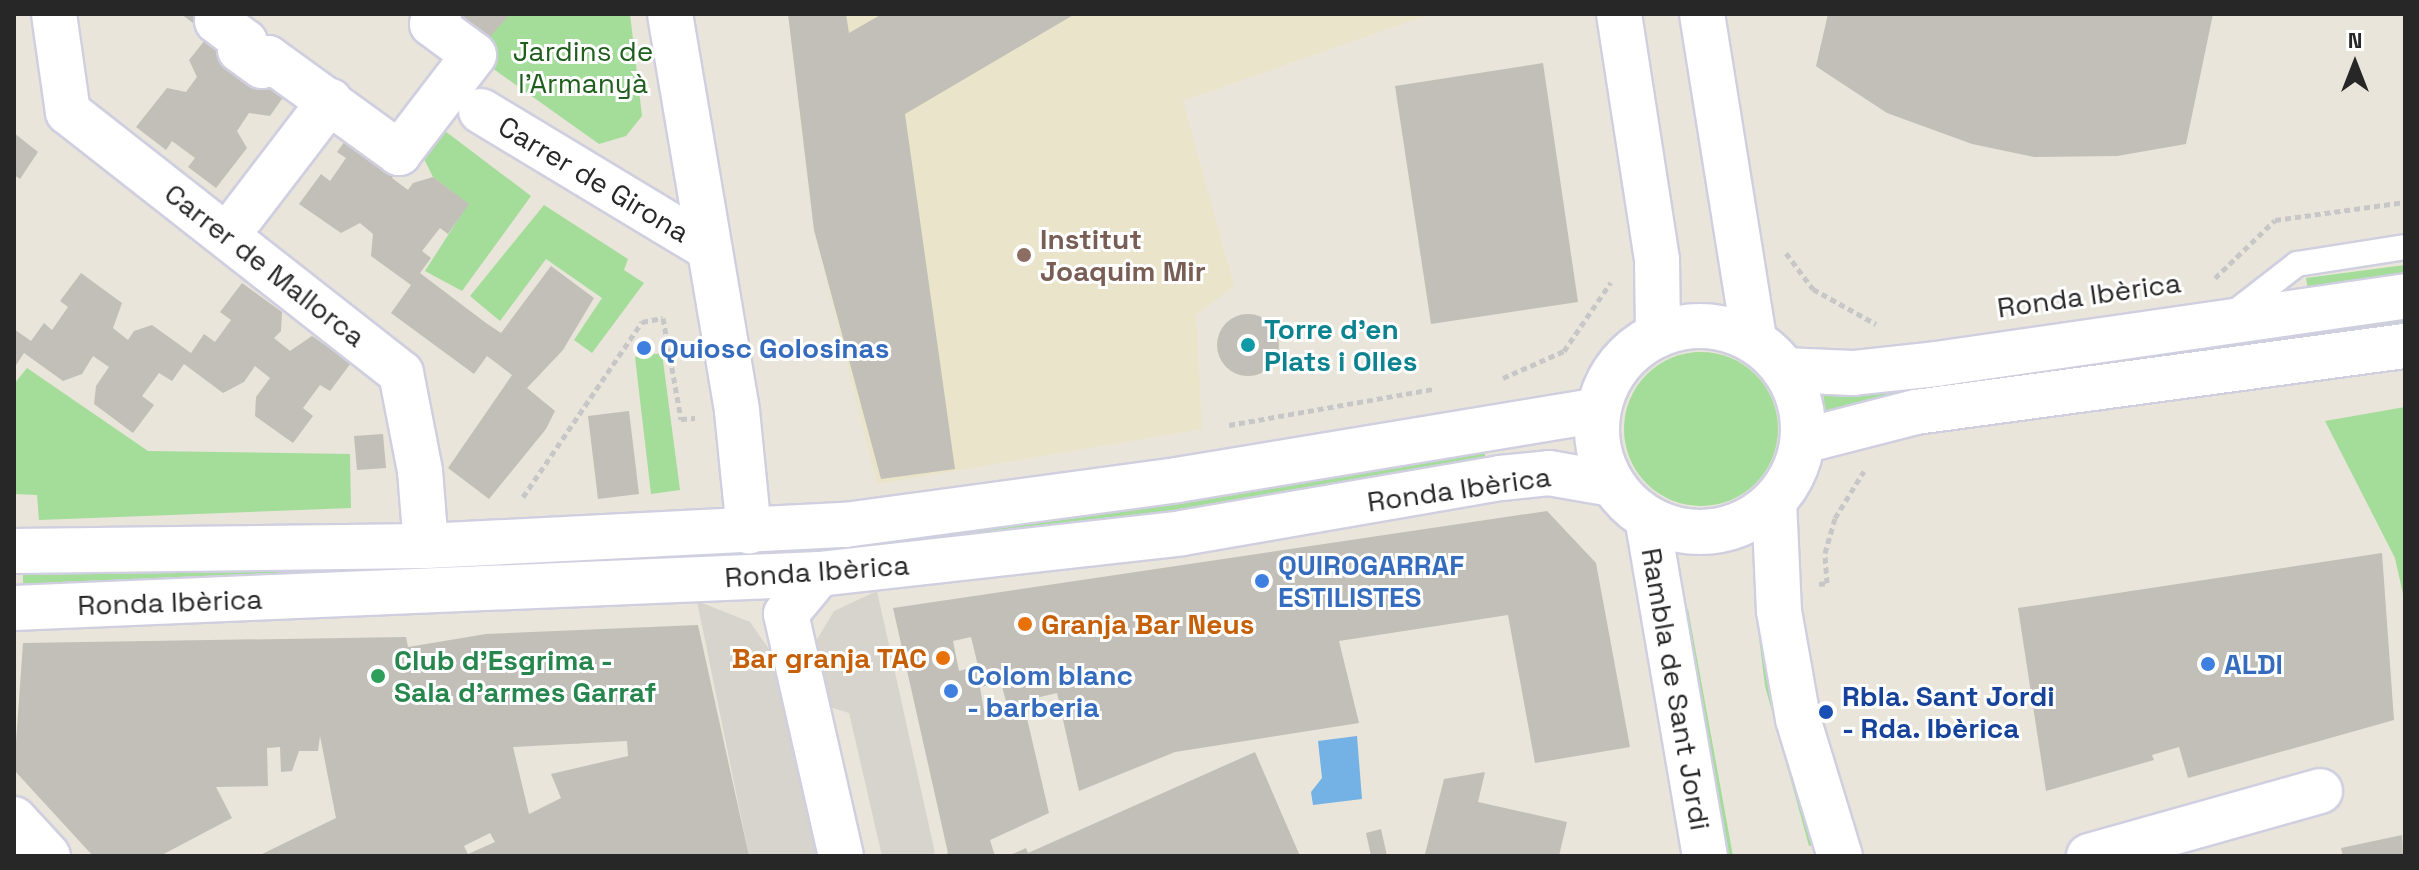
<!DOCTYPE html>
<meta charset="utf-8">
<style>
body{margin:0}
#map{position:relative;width:2419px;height:870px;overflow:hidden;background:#e9e5da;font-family:"Space Grotesk",sans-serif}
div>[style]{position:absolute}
.education>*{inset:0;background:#eae5ca}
.green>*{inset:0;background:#a4dc9a}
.round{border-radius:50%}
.plaza>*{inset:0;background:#d6d4cc}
.water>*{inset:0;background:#74b1e4}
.building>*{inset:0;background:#c1bfb7}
.path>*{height:5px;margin-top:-2.5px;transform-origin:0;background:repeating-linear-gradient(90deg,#c7c7c7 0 6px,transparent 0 10px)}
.roads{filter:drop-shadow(2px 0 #cfcfe0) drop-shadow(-2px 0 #cfcfe0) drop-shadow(0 2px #cfcfe0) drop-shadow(0 -2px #cfcfe0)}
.lane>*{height:24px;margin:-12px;padding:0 12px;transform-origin:12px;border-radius:12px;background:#fff}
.street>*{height:44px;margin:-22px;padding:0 22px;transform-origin:22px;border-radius:22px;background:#fff}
.secondary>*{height:44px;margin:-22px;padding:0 22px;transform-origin:22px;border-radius:22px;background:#fff}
.secondary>.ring{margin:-22px;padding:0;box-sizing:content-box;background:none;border:44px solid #fff;border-radius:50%}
.dots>*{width:22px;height:22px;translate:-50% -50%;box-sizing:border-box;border:4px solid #fff;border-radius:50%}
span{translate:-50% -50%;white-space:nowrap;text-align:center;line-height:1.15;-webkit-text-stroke:6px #fff;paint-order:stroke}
.park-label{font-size:28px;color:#205e1e}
.street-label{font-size:28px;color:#272727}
.education-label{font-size:28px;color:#785e54;font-weight:700}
.left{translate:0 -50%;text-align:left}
.culture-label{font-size:28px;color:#0d838f;font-weight:700}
.shop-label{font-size:28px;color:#366cbe;font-weight:700}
.food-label{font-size:28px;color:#c56008;font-weight:700}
.right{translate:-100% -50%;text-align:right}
.leisure-label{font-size:28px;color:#27864d;font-weight:700}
.transit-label{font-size:28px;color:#164399;font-weight:700}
.frame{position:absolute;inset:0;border:16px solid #272727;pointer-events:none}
.north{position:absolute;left:2315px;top:24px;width:80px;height:80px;-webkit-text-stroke:6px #fff;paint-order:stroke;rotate:0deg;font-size:22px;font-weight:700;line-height:32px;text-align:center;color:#272727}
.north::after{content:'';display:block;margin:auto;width:28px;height:36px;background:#272727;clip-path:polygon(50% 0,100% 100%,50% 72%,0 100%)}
</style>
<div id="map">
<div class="education">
<i style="clip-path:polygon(788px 14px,1431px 14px,1183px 101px,1234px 286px,1196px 315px,1202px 429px,877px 484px,814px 230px)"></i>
</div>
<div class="green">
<i style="clip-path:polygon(506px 14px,630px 14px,642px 116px,626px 136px,599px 144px,474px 55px)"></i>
<i style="clip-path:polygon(445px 131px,531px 196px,462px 291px,425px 271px,468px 204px,433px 177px,423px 157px)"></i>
<i style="clip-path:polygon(544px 205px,628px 259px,624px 270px,644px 283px,592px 353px,574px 340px,602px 298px,546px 259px,500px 321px,470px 296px)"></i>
<i style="clip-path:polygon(2405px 265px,2405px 276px,2308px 290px,2306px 278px)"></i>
<i style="clip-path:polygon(2405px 316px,2405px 327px,1964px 389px,1964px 378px)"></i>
<i class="round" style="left:1624px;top:352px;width:154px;height:154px"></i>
<i style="clip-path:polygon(662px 353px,680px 490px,651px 494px,635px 357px)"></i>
<i style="clip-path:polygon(27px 368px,148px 451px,350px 454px,351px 508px,39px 520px,37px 495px,14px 494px,14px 384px)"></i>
<i style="clip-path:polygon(1929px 382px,1932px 393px,1866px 401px,1826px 415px,1823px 393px)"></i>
<i style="clip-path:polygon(2405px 407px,2405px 603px,2395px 558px,2325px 421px)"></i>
<i style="clip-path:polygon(1485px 450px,1485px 458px,1176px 513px,873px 548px,870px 534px)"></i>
<i style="clip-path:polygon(641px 550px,642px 563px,23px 588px,23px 572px)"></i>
<i style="clip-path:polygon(1754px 597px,1763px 597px,1819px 843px,1809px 846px,1765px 686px)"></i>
<i style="clip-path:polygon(1688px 609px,1733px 856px,1723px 856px,1679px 611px)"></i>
</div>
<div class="plaza">
<i style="clip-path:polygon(877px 591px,935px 853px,927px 856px,882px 856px,849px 713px,830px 707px,816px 641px,834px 611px)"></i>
<i style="clip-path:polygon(697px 601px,750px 622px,773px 655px,819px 856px,749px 856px)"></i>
</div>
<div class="water">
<i style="clip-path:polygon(1357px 736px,1362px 799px,1313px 805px,1311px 792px,1322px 778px,1318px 741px)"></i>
</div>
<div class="building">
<i style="clip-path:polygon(181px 14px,223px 14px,296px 79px,270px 116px,249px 113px,237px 131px,247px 148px,216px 188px,188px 167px,195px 158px,172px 141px,166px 150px,136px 127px,167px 88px,186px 92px,197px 77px,189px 60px,209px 35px)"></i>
<i style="clip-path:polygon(439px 14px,510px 14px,474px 55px)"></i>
<i style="clip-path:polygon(788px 14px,846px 14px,849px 33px,882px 14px,1075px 14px,905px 114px,955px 469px,881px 479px,814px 230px)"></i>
<i style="clip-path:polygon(1828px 14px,2213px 14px,2186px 144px,2117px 156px,2034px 157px,1972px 144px,1887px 113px,1820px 69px,1816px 66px)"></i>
<i style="clip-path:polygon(1543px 63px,1578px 302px,1431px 324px,1395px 86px)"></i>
<i style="clip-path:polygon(358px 123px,397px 171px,392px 178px,408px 190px,413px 183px,433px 177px,469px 204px,448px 234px,440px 228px,422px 251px,431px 258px,420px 273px,486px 323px,501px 333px,551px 266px,594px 298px,563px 350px,527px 388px,555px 411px,546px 429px,489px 499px,448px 468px,512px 375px,487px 356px,474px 374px,391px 313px,411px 285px,371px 256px,373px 234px,360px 223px,341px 233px,299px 204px,321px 174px,330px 181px,346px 158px,337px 152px)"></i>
<i style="clip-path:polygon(14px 133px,38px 152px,20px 179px,14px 175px)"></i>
<i style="clip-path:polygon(81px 273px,122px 303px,113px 328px,128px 340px,134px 331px,152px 325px,191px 353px,204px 334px,215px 342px,231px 320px,220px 312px,242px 283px,282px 312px,281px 331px,274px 338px,290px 351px,312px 336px,351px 363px,330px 391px,320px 385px,303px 408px,313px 416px,293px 443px,255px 416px,256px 397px,270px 378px,255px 366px,244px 382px,223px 393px,184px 364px,172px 381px,159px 373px,142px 396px,154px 405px,133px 433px,94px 404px,96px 386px,109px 367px,93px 356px,82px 374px,63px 381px,24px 353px,14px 368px,14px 329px,31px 341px,44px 323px,52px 330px,68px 307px,60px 301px)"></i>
<i class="round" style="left:1217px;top:314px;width:62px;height:62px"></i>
<i style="clip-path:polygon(629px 411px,639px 494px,598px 499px,588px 416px)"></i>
<i style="clip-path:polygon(383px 434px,386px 468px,357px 470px,354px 436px)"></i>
<i style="clip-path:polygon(evenodd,1547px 511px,1596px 563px,1630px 747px,1535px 763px,1508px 615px,1339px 641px,1359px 723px,1175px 752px,1079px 791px,1057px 693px,1023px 701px,1049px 813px,990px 840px,995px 856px,943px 856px,948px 853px,893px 608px,1547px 511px,971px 637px,978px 666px,959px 671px,953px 641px,971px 637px,1547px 511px,1001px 683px,1007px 705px,984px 711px,980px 687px,1001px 683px)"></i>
<i style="clip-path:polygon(2382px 553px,2394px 720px,2188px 778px,2179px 747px,2152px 755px,2154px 760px,2046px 791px,2018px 608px)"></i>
<i style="clip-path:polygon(evenodd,698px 625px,749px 856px,258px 856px,336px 818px,320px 736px,318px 751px,299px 751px,292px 771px,281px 772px,280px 747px,267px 748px,268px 786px,216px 787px,232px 818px,160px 856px,93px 856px,14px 770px,23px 643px,406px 637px,408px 647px,486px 634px,698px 625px,627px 741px,628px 756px,551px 774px,561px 798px,529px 814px,513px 747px,627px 741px,698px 625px,490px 833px,495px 842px,468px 854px,464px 846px,490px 833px)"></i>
<i style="clip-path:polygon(1255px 752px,1300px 856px,1008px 856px,1026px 848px,1028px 853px)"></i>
<i style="clip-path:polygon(1485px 772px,1478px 802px,1567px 822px,1559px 856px,1425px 854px,1444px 779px)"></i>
<i style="clip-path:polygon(1381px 829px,1387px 856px,1371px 856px,1366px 833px)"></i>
<i style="clip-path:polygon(2402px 835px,2403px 856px,2343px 856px,2341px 848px)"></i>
</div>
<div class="path">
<i style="left:1786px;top:253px;width:45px;rotate:53.1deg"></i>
<i style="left:1813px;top:289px;width:72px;rotate:29.1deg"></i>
<i style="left:2215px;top:278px;width:83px;rotate:-44deg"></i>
<i style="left:2275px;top:220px;width:131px;rotate:-7.9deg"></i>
<i style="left:1503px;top:378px;width:67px;rotate:-23.9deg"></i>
<i style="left:1564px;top:351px;width:83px;rotate:-55.7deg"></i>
<i style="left:1229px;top:425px;width:208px;rotate:-10deg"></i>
<i style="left:523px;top:497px;width:212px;rotate:-55.8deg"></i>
<i style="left:642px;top:322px;width:21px;rotate:-11deg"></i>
<i style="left:663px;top:318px;width:103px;rotate:79.9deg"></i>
<i style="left:681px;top:419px;width:14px;rotate:-4deg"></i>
<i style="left:1819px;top:584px;width:8px;rotate:-7deg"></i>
<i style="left:1827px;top:583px;width:30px;rotate:-94deg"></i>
<i style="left:1825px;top:553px;width:36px;rotate:-74deg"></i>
<i style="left:1835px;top:518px;width:55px;rotate:-58.3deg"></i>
</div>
<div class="roads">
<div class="lane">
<i style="left:2234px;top:313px;width:80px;rotate:-37.9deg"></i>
<i style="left:2297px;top:264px;width:109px;rotate:-8.9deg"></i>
</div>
<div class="street">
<i style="left:54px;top:14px;width:99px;rotate:81.9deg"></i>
<i style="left:68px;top:112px;width:423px;rotate:38.1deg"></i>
<i style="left:401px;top:373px;width:100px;rotate:79deg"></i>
<i style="left:420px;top:471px;width:75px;rotate:85.4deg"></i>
<i style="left:223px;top:14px;width:9px;rotate:131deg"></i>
<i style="left:217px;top:21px;width:35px;rotate:37deg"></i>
<i style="left:245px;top:42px;width:9px;rotate:122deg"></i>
<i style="left:240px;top:50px;width:27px;rotate:36deg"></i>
<i style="left:262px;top:66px;width:10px;rotate:-53deg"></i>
<i style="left:268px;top:58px;width:162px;rotate:35.9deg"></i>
<i style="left:399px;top:153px;width:123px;rotate:-52.6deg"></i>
<i style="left:474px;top:55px;width:52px;rotate:-143.6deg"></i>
<i style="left:432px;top:24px;width:12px;rotate:-55deg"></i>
<i style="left:670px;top:14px;width:403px;rotate:80.4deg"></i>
<i style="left:737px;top:411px;width:121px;rotate:84.3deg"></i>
<i style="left:1619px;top:14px;width:249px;rotate:81.2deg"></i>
<i style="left:1657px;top:260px;width:75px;rotate:89.2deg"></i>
<i style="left:1702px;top:14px;width:327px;rotate:80.9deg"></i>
<i style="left:481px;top:111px;width:265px;rotate:31.1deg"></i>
<i style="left:242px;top:216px;width:145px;rotate:-52.6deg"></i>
<i style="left:1774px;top:501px;width:110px;rotate:87.4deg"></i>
<i style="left:1779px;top:611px;width:110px;rotate:80deg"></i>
<i style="left:1798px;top:719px;width:143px;rotate:73deg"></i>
<i style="left:1648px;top:523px;width:338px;rotate:80.3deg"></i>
<i style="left:819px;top:574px;width:52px;rotate:129.5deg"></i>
<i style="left:786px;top:614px;width:248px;rotate:77.2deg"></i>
<i style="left:14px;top:819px;width:50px;rotate:47.4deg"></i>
<i style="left:2089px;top:856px;width:240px;rotate:-15.7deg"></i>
</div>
<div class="secondary">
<i class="ring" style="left:1597px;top:326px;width:162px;height:162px"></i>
<i style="left:1784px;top:370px;width:69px;rotate:2.5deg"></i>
<i style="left:1853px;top:373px;width:83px;rotate:-6.2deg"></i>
<i style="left:1936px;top:364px;width:474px;rotate:-8.2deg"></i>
<i style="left:1803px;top:441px;width:117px;rotate:-14.4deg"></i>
<i style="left:1916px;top:412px;width:493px;rotate:-7.7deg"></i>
<i style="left:14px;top:551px;width:412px;rotate:-0.7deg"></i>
<i style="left:426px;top:546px;width:420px;rotate:-2.9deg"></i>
<i style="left:845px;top:525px;width:335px;rotate:-7.7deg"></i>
<i style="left:1177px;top:480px;width:427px;rotate:-9.4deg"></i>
<i style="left:14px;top:608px;width:806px;rotate:-2.42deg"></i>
<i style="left:819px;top:574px;width:365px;rotate:-6.4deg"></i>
<i style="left:1182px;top:533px;width:324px;rotate:-9.8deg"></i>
<i style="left:1501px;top:478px;width:48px;rotate:-5.9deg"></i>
<i style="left:1549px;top:473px;width:64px;rotate:9.9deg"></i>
</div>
</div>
<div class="dots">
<i style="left:1024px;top:255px;background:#8d6e63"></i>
<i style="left:1248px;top:345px;background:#0f9aa8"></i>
<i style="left:644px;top:348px;background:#3f7fe0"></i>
<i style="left:1262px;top:581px;background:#3f7fe0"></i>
<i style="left:1025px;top:624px;background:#e8710a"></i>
<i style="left:943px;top:658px;background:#e8710a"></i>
<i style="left:2208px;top:664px;background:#3f7fe0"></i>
<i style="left:378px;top:676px;background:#2e9e5b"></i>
<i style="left:951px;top:691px;background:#3f7fe0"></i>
<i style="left:1826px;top:712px;background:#1a4fb4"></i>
</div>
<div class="park-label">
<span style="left:583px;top:67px">Jardins de<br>l'Armanyà</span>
</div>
<div class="street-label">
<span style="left:594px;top:179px;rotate:31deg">Carrer de Girona</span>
<span style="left:265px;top:265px;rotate:38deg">Carrer de Mallorca</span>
<span style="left:2089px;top:295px;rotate:-8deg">Ronda Ibèrica</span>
<span style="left:1459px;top:489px;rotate:-8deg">Ronda Ibèrica</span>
<span style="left:817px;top:571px;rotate:-4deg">Ronda Ibèrica</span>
<span style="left:170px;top:602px;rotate:-2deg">Ronda Ibèrica</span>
<span style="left:1676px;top:689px;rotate:80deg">Rambla de Sant Jordi</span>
</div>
<div class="education-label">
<span class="left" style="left:1040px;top:255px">Institut<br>Joaquim Mir</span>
</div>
<div class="culture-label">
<span class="left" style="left:1264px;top:345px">Torre d'en<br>Plats i Olles</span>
</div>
<div class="shop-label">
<span class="left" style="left:660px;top:348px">Quiosc Golosinas</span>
<span class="left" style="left:1278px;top:581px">QUIROGARRAF<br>ESTILISTES</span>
<span class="left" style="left:2224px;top:664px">ALDI</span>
<span class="left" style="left:967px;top:691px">Colom blanc<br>- barberia</span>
</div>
<div class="food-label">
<span class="left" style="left:1041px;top:624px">Granja Bar Neus</span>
<span class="right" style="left:927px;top:658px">Bar granja TAC</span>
</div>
<div class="leisure-label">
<span class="left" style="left:394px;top:676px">Club d'Esgrima -<br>Sala d'armes Garraf</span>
</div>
<div class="transit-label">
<span class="left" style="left:1842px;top:712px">Rbla. Sant Jordi<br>- Rda. Ibèrica</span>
</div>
<div class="frame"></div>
<div class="north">N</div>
</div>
